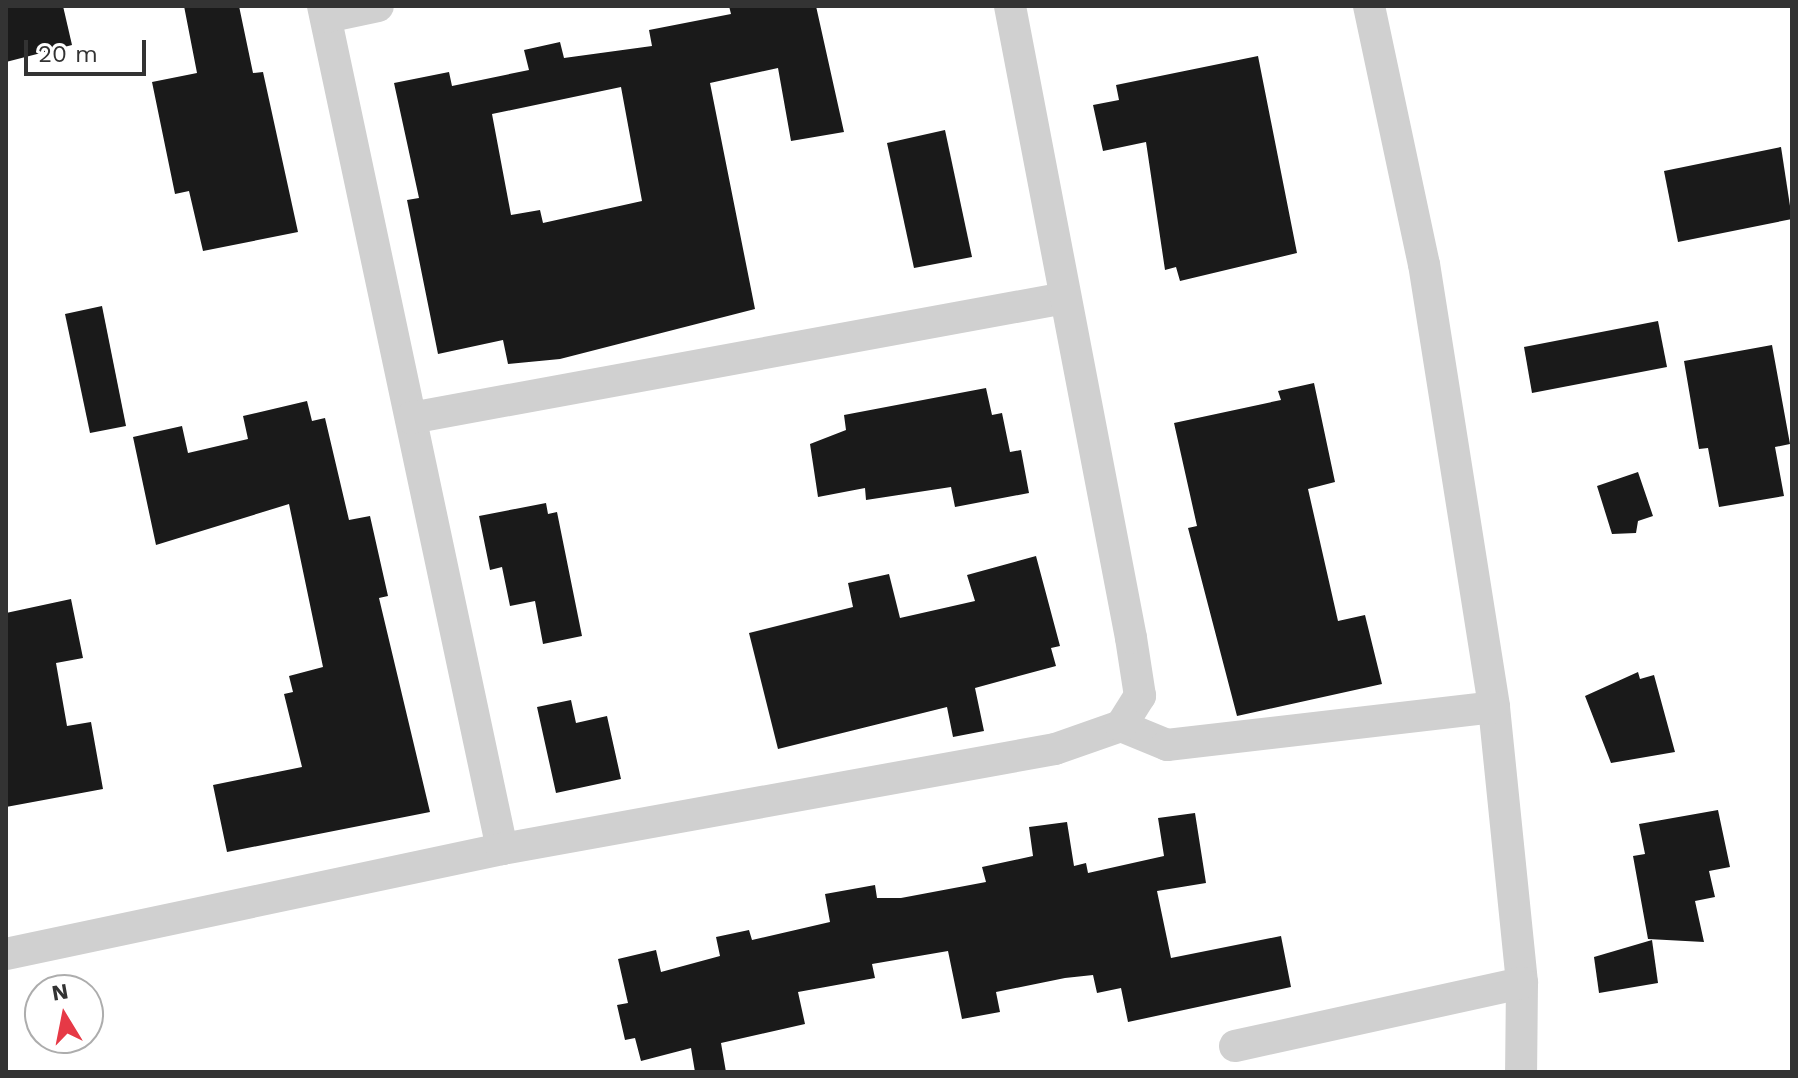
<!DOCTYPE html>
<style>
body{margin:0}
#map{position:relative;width:1798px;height:1078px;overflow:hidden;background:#fff;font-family:"Work Sans",sans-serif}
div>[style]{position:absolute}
.building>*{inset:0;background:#1a1a1a}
.street>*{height:32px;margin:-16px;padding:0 16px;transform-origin:16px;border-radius:16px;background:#d0d0d0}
span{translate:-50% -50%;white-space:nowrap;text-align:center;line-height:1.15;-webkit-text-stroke:8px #fff;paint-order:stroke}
.frame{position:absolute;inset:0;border:8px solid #333;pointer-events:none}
.north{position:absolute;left:24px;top:974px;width:80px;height:80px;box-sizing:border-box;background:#fff;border:2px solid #adadad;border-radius:50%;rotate:350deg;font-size:22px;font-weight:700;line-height:32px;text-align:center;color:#333}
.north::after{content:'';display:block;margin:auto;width:28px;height:36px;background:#e63946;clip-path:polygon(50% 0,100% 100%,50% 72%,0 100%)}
.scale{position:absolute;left:24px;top:40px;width:122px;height:36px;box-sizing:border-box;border:4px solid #333;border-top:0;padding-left:10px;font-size:24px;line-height:28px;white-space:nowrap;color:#333;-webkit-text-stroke:6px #fff;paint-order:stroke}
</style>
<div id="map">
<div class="building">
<i style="clip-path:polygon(6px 6px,63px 6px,72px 45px,6px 62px)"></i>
<i style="clip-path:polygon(184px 6px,239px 6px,253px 73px,263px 72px,298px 232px,203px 251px,189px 191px,175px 194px,152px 82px,197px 73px)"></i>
<i style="clip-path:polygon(evenodd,729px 6px,816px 6px,844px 132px,791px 141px,778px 68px,710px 83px,755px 309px,560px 359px,508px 364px,503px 340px,438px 354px,407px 200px,419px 198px,394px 83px,449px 72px,452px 86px,529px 70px,524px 50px,560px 42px,564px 58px,652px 46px,649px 30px,731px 14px,729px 6px,621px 87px,642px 201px,543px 223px,540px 210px,511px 215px,492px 114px,621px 87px)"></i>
<i style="clip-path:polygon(1258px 56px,1297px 253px,1180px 281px,1176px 267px,1165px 270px,1146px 142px,1103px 151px,1093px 105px,1119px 100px,1116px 85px)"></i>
<i style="clip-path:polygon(945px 130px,972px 257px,914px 268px,887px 143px)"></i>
<i style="clip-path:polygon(1781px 147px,1792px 219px,1678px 242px,1664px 171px)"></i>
<i style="clip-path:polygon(102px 306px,126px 426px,90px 433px,65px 314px)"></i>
<i style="clip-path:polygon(1658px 321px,1667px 367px,1532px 393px,1524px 347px)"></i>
<i style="clip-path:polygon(1772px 345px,1790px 444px,1775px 447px,1784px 496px,1719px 507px,1708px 448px,1699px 449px,1684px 361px)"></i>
<i style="clip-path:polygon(1314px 383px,1335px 482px,1308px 489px,1338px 621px,1365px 615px,1382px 684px,1237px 716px,1188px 528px,1197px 526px,1174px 423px,1281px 400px,1278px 391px)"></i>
<i style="clip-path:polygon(986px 388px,992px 415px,1002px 413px,1010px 452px,1021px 450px,1029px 493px,955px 507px,951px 487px,866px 500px,865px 488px,818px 497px,810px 444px,846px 430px,844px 415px)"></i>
<i style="clip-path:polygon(307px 401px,312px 421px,325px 418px,349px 520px,370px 516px,388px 596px,379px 598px,430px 812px,227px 852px,213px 785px,302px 767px,284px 694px,293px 692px,289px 676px,323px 667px,289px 504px,156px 545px,133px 437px,182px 426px,188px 453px,248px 439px,243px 416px)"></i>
<i style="clip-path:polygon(1638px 472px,1653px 516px,1638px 521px,1636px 533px,1612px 534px,1597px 486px)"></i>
<i style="clip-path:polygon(546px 503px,548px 514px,557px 512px,582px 636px,543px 644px,535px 601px,510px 606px,502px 567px,490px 570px,479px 516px)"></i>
<i style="clip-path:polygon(1036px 556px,1060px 646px,1051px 648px,1056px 666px,975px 688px,984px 731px,953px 737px,947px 707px,778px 749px,749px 633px,853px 607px,848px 583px,889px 574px,900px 618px,975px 601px,967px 575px)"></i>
<i style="clip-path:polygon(71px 599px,83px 658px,56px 663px,67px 726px,91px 722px,103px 789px,6px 807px,6px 613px)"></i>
<i style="clip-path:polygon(1638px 672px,1640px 679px,1654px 675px,1675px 752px,1611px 763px,1585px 696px)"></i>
<i style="clip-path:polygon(571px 700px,576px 723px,607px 716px,621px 779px,556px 793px,537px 707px)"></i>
<i style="clip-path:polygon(1718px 810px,1730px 867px,1709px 871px,1715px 897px,1695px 901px,1704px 942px,1648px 939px,1633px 856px,1645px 854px,1639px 824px)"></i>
<i style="clip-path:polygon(1195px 813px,1206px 883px,1157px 891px,1171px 958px,1281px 936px,1291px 987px,1128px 1022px,1121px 988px,1097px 993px,1093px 975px,1065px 978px,996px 992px,1000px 1012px,962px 1019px,948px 951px,872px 964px,875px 978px,798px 992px,805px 1024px,721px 1043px,726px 1072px,695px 1072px,691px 1048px,641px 1061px,635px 1038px,625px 1040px,617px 1005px,628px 1003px,618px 959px,656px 950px,661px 972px,720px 956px,716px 937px,749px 930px,752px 940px,830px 922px,825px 894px,875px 885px,877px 898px,901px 898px,986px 882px,982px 867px,1033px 856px,1029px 827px,1067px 822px,1074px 866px,1086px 863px,1088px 873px,1164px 856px,1158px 818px)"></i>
<i style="clip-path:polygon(1652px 940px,1658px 983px,1599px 993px,1594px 957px)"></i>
</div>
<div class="street">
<i style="left:323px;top:6px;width:862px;rotate:78.01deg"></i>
<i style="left:1369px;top:6px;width:264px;rotate:78deg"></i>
<i style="left:1424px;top:264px;width:448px;rotate:81deg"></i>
<i style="left:1494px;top:707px;width:277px;rotate:84.2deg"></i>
<i style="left:1522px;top:983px;width:89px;rotate:90.6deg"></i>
<i style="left:326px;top:17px;width:53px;rotate:-11.9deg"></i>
<i style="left:411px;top:418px;width:665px;rotate:-10.4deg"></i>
<i style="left:1121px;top:726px;width:50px;rotate:22.4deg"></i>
<i style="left:1167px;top:745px;width:329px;rotate:-6.6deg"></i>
<i style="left:6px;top:954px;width:507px;rotate:-11.95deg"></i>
<i style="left:502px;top:849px;width:562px;rotate:-10.25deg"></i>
<i style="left:1055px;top:749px;width:70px;rotate:-19.2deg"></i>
<i style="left:1121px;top:726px;width:36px;rotate:-58deg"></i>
<i style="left:1140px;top:696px;width:59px;rotate:-98.8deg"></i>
<i style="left:1131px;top:638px;width:643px;rotate:-100.84deg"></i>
<i style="left:1235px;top:1046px;width:294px;rotate:-12.4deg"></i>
</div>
<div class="frame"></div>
<div class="north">N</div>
<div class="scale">20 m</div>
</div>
